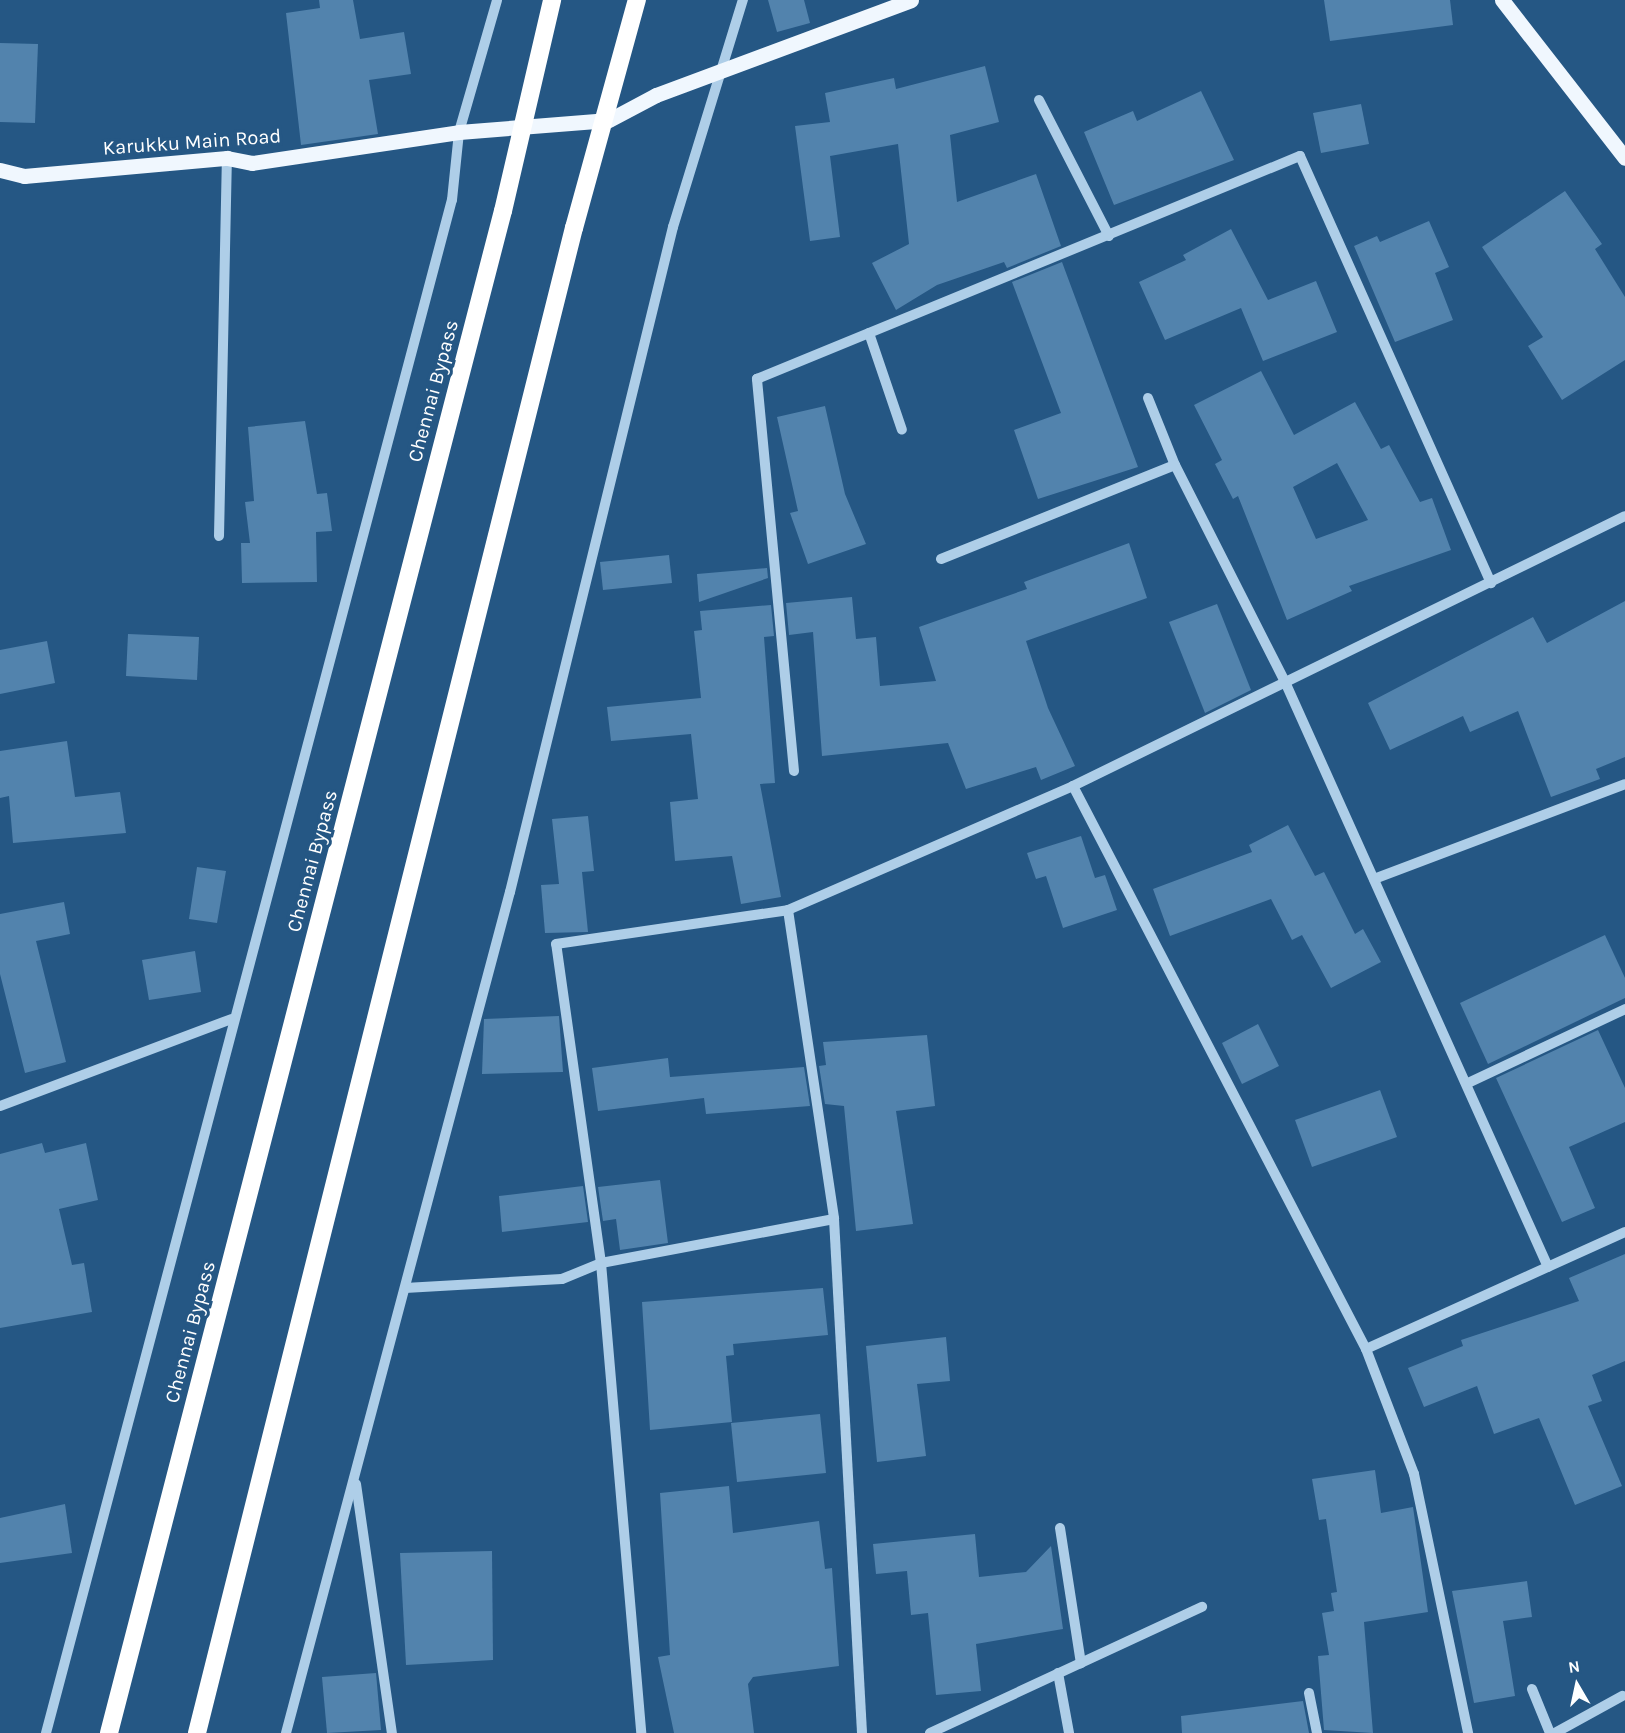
<!DOCTYPE html>
<style>
body{margin:0}
#map{position:relative;width:1625px;height:1733px;overflow:hidden;background:#255784;font-family:Karla,sans-serif}
div>[style]{position:absolute}
.building>*{inset:0;background:#5283ad}
.minor>*{height:10px;margin:-5px;padding:0 5px;transform-origin:5px;border-radius:5px;background:#aecee8}
.major>*{height:15px;margin:-7.5px;padding:0 7.5px;transform-origin:7.5px;border-radius:7.5px;background:#f0f7fe}
.highway>*{height:18px;margin:-9px;padding:0 9px;transform-origin:9px;border-radius:9px;background:#fff}
span{translate:-50% -50%;white-space:nowrap;text-align:center;line-height:1.15;-webkit-text-stroke:6px #255784;paint-order:stroke}
.street-label{font-size:20px;color:#fff}
.north{position:absolute;left:1547px;top:1655px;width:60px;height:60px;-webkit-text-stroke:4px #255784;paint-order:stroke;rotate:351deg;font-size:16px;font-weight:700;line-height:24px;text-align:center;color:#fff}
.north::after{content:'';display:block;margin:auto;width:21px;height:27px;background:#fff;clip-path:polygon(50% 0,100% 100%,50% 72%,0 100%)}
</style>
<div id="map">
<div class="building">
<i style="clip-path:polygon(319px 0,353px 0,360px 39px,404px 32px,411px 74px,369px 80px,378px 134px,301px 145px,286px 13px,320px 8px)"></i>
<i style="clip-path:polygon(768px 0,804px 0,810px 23px,777px 32px)"></i>
<i style="clip-path:polygon(1324px 0,1450px 0,1453px 25px,1330px 41px)"></i>
<i style="clip-path:polygon(0 43px,38px 44px,35px 123px,0 122px)"></i>
<i style="clip-path:polygon(985px 66px,999px 122px,950px 135px,957px 202px,1036px 174px,1061px 246px,1007px 268px,1004px 262px,937px 285px,896px 310px,872px 263px,909px 244px,898px 144px,830px 156px,840px 237px,810px 241px,795px 126px,830px 122px,825px 93px,894px 78px,896px 89px)"></i>
<i style="clip-path:polygon(1201px 91px,1234px 160px,1114px 205px,1084px 132px,1133px 111px,1137px 121px)"></i>
<i style="clip-path:polygon(1361px 104px,1369px 144px,1321px 153px,1313px 113px)"></i>
<i style="clip-path:polygon(1565px 191px,1602px 244px,1595px 249px,1625px 297px,1625px 360px,1562px 400px,1528px 346px,1543px 337px,1482px 247px)"></i>
<i style="clip-path:polygon(1429px 221px,1449px 267px,1435px 273px,1453px 320px,1395px 342px,1354px 246px,1377px 236px,1380px 242px)"></i>
<i style="clip-path:polygon(1231px 229px,1268px 300px,1316px 281px,1337px 332px,1263px 361px,1241px 308px,1165px 340px,1139px 282px,1186px 260px,1183px 255px)"></i>
<i style="clip-path:polygon(1062px 262px,1138px 467px,1038px 499px,1014px 430px,1061px 413px,1012px 282px)"></i>
<i style="clip-path:polygon(evenodd,1261px 371px,1294px 435px,1355px 402px,1381px 449px,1389px 445px,1420px 502px,1432px 498px,1451px 550px,1349px 586px,1352px 591px,1287px 620px,1238px 496px,1233px 499px,1215px 464px,1222px 460px,1194px 405px,1261px 371px,1337px 463px,1368px 520px,1316px 539px,1293px 487px,1337px 463px)"></i>
<i style="clip-path:polygon(825px 406px,845px 494px,866px 544px,808px 564px,790px 513px,798px 511px,777px 417px)"></i>
<i style="clip-path:polygon(305px 421px,317px 494px,327px 493px,332px 531px,316px 532px,317px 582px,242px 583px,241px 543px,250px 543px,245px 502px,254px 501px,248px 427px)"></i>
<i style="clip-path:polygon(1129px 543px,1147px 598px,1026px 641px,1048px 708px,1075px 766px,1041px 780px,1036px 767px,966px 789px,948px 743px,822px 756px,813px 632px,789px 635px,786px 603px,852px 597px,856px 639px,876px 637px,880px 686px,936px 681px,919px 627px,1027px 589px,1024px 582px)"></i>
<i style="clip-path:polygon(669px 555px,672px 583px,603px 590px,600px 562px)"></i>
<i style="clip-path:polygon(767px 568px,768px 578px,699px 602px,697px 574px)"></i>
<i style="clip-path:polygon(1625px 601px,1625px 757px,1596px 769px,1600px 779px,1551px 797px,1518px 711px,1470px 732px,1463px 716px,1390px 750px,1368px 703px,1533px 617px,1547px 643px)"></i>
<i style="clip-path:polygon(1217px 604px,1251px 690px,1205px 713px,1169px 622px)"></i>
<i style="clip-path:polygon(771px 605px,774px 636px,764px 637px,775px 783px,760px 784px,781px 897px,741px 904px,732px 856px,675px 861px,670px 802px,698px 799px,691px 734px,611px 741px,607px 707px,701px 698px,694px 631px,702px 630px,700px 611px)"></i>
<i style="clip-path:polygon(128px 634px,199px 637px,197px 680px,126px 676px)"></i>
<i style="clip-path:polygon(47px 641px,55px 683px,0 694px,0 650px)"></i>
<i style="clip-path:polygon(67px 741px,75px 797px,120px 792px,126px 833px,13px 843px,9px 796px,0 798px,0 751px)"></i>
<i style="clip-path:polygon(588px 816px,594px 871px,582px 872px,588px 932px,545px 933px,541px 885px,559px 884px,552px 819px)"></i>
<i style="clip-path:polygon(1288px 825px,1315px 876px,1324px 872px,1355px 934px,1363px 929px,1381px 962px,1331px 988px,1302px 935px,1292px 940px,1271px 899px,1170px 936px,1153px 889px,1252px 852px,1249px 845px)"></i>
<i style="clip-path:polygon(1081px 836px,1095px 878px,1105px 875px,1117px 910px,1063px 928px,1046px 876px,1036px 879px,1027px 853px)"></i>
<i style="clip-path:polygon(197px 867px,226px 871px,217px 923px,189px 919px)"></i>
<i style="clip-path:polygon(64px 902px,70px 934px,36px 941px,66px 1062px,25px 1073px,0 974px,0 914px)"></i>
<i style="clip-path:polygon(1605px 935px,1625px 978px,1625px 998px,1488px 1064px,1460px 1003px)"></i>
<i style="clip-path:polygon(195px 951px,201px 992px,149px 1000px,142px 960px)"></i>
<i style="clip-path:polygon(559px 1016px,563px 1072px,482px 1074px,484px 1019px)"></i>
<i style="clip-path:polygon(1258px 1024px,1279px 1066px,1242px 1084px,1222px 1043px)"></i>
<i style="clip-path:polygon(1598px 1030px,1625px 1088px,1625px 1122px,1569px 1147px,1595px 1208px,1562px 1222px,1496px 1078px)"></i>
<i style="clip-path:polygon(927px 1035px,935px 1106px,896px 1111px,913px 1224px,856px 1231px,844px 1106px,825px 1104px,819px 1066px,826px 1065px,823px 1042px)"></i>
<i style="clip-path:polygon(668px 1058px,670px 1077px,804px 1067px,810px 1106px,706px 1114px,704px 1098px,598px 1111px,592px 1068px)"></i>
<i style="clip-path:polygon(1380px 1090px,1397px 1137px,1312px 1167px,1295px 1120px)"></i>
<i style="clip-path:polygon(42px 1143px,45px 1153px,86px 1143px,98px 1200px,59px 1209px,72px 1265px,84px 1263px,92px 1312px,0 1328px,0 1154px)"></i>
<i style="clip-path:polygon(660px 1180px,668px 1243px,620px 1250px,616px 1219px,603px 1221px,598px 1187px)"></i>
<i style="clip-path:polygon(583px 1186px,588px 1222px,502px 1232px,499px 1196px)"></i>
<i style="clip-path:polygon(1625px 1254px,1625px 1361px,1592px 1375px,1602px 1401px,1588px 1406px,1622px 1486px,1575px 1505px,1539px 1418px,1494px 1434px,1477px 1386px,1424px 1407px,1408px 1368px,1463px 1346px,1461px 1340px,1579px 1301px,1569px 1278px)"></i>
<i style="clip-path:polygon(823px 1288px,828px 1335px,733px 1344px,734px 1355px,726px 1356px,732px 1422px,650px 1430px,642px 1302px)"></i>
<i style="clip-path:polygon(946px 1337px,950px 1381px,917px 1384px,926px 1456px,877px 1462px,866px 1346px)"></i>
<i style="clip-path:polygon(820px 1414px,826px 1473px,737px 1482px,731px 1423px)"></i>
<i style="clip-path:polygon(1375px 1470px,1381px 1513px,1413px 1507px,1428px 1612px,1364px 1622px,1373px 1733px,1324px 1730px,1318px 1656px,1329px 1655px,1322px 1613px,1334px 1611px,1331px 1593px,1337px 1592px,1326px 1519px,1319px 1520px,1312px 1479px)"></i>
<i style="clip-path:polygon(729px 1486px,733px 1533px,819px 1521px,825px 1569px,832px 1568px,839px 1666px,753px 1677px,748px 1684px,754px 1733px,674px 1733px,658px 1657px,670px 1655px,660px 1493px)"></i>
<i style="clip-path:polygon(65px 1504px,72px 1553px,0 1563px,0 1518px)"></i>
<i style="clip-path:polygon(975px 1534px,979px 1577px,1026px 1572px,1051px 1546px,1063px 1629px,976px 1644px,981px 1691px,936px 1695px,928px 1613px,911px 1615px,907px 1571px,876px 1574px,873px 1544px)"></i>
<i style="clip-path:polygon(492px 1551px,493px 1660px,406px 1665px,400px 1553px)"></i>
<i style="clip-path:polygon(1527px 1581px,1532px 1617px,1503px 1621px,1515px 1696px,1474px 1703px,1452px 1591px)"></i>
<i style="clip-path:polygon(376px 1673px,381px 1730px,327px 1733px,322px 1677px)"></i>
<i style="clip-path:polygon(1303px 1701px,1309px 1733px,1182px 1733px,1181px 1716px)"></i>
</div>
<div class="minor">
<i style="left:1039px;top:100px;width:153px;rotate:62.8deg"></i>
<i style="left:869px;top:333px;width:102px;rotate:71.2deg"></i>
<i style="left:1148px;top:398px;width:72px;rotate:68.1deg"></i>
<i style="left:219px;top:536px;width:378px;rotate:-88.8deg"></i>
<i style="left:941px;top:559px;width:252px;rotate:-21.9deg"></i>
<i style="left:1175px;top:465px;width:246px;rotate:63.1deg"></i>
<i style="left:1286px;top:684px;width:639px;rotate:65.8deg"></i>
<i style="left:794px;top:771px;width:394px;rotate:-95.4deg"></i>
<i style="left:757px;top:379px;width:587px;rotate:-22.33deg"></i>
<i style="left:1300px;top:156px;width:468px;rotate:65.9deg"></i>
<i style="left:1073px;top:786px;width:635px;rotate:62.51deg"></i>
<i style="left:1366px;top:1349px;width:284px;rotate:-24.3deg"></i>
<i style="left:1374px;top:879px;width:268px;rotate:-20.7deg"></i>
<i style="left:788px;top:910px;width:311px;rotate:-23.5deg"></i>
<i style="left:1073px;top:786px;width:614px;rotate:-26.06deg"></i>
<i style="left:1468px;top:1083px;width:174px;rotate:-25.2deg"></i>
<i style="left:0;top:1106px;width:247px;rotate:-20.6deg"></i>
<i style="left:834px;top:1219px;width:237px;rotate:169.3deg"></i>
<i style="left:601px;top:1263px;width:322px;rotate:-98deg"></i>
<i style="left:556px;top:944px;width:234px;rotate:-8.3deg"></i>
<i style="left:788px;top:910px;width:312px;rotate:81.5deg"></i>
<i style="left:834px;top:1219px;width:515px;rotate:86.88deg"></i>
<i style="left:405px;top:1288px;width:157px;rotate:-3.3deg"></i>
<i style="left:562px;top:1279px;width:42px;rotate:-22.3deg"></i>
<i style="left:601px;top:1263px;width:472px;rotate:85.1deg"></i>
<i style="left:1366px;top:1349px;width:134px;rotate:69deg"></i>
<i style="left:1414px;top:1474px;width:265px;rotate:78.2deg"></i>
<i style="left:356px;top:1484px;width:252px;rotate:81.8deg"></i>
<i style="left:1060px;top:1528px;width:137px;rotate:81.2deg"></i>
<i style="left:1058px;top:1673px;width:61px;rotate:79.6deg"></i>
<i style="left:1532px;top:1689px;width:48px;rotate:67.8deg"></i>
<i style="left:1309px;top:1693px;width:41px;rotate:78.7deg"></i>
<i style="left:46px;top:1733px;width:1586px;rotate:-75.17deg"></i>
<i style="left:452px;top:200px;width:68px;rotate:-84.1deg"></i>
<i style="left:459px;top:132px;width:137px;rotate:-73.9deg"></i>
<i style="left:286px;top:1733px;width:870px;rotate:-75.09deg"></i>
<i style="left:510px;top:892px;width:685px;rotate:-76.23deg"></i>
<i style="left:673px;top:227px;width:238px;rotate:-72.9deg"></i>
<i style="left:930px;top:1733px;width:300px;rotate:-24.9deg"></i>
<i style="left:1555px;top:1733px;width:77px;rotate:-28.9deg"></i>
</div>
<div class="major">
<i style="left:1502px;top:0;width:200px;rotate:52.1deg"></i>
<i style="left:0;top:170px;width:25px;rotate:14deg"></i>
<i style="left:24px;top:176px;width:204px;rotate:-5.1deg"></i>
<i style="left:227px;top:158px;width:25px;rotate:11deg"></i>
<i style="left:252px;top:163px;width:209px;rotate:-8.5deg"></i>
<i style="left:459px;top:132px;width:150px;rotate:-4.6deg"></i>
<i style="left:609px;top:120px;width:53px;rotate:-28deg"></i>
<i style="left:656px;top:95px;width:272px;rotate:-20.4deg"></i>
</div>
<div class="highway">
<i style="left:109px;top:1733px;width:1572px;rotate:-75.49deg"></i>
<i style="left:503px;top:211px;width:217px;rotate:-76.9deg"></i>
<i style="left:197px;top:1733px;width:1552px;rotate:-75.94deg"></i>
<i style="left:574px;top:228px;width:237px;rotate:-74.6deg"></i>
</div>
<div class="street-label">
<span style="left:192px;top:142px;rotate:-4deg">Karukku Main Road</span>
<span style="left:433px;top:391px;rotate:-75deg">Chennai Bypass</span>
<span style="left:312px;top:861px;rotate:-75deg">Chennai Bypass</span>
<span style="left:190px;top:1332px;rotate:-75deg">Chennai Bypass</span>
</div>
<div class="north">N</div>
</div>
